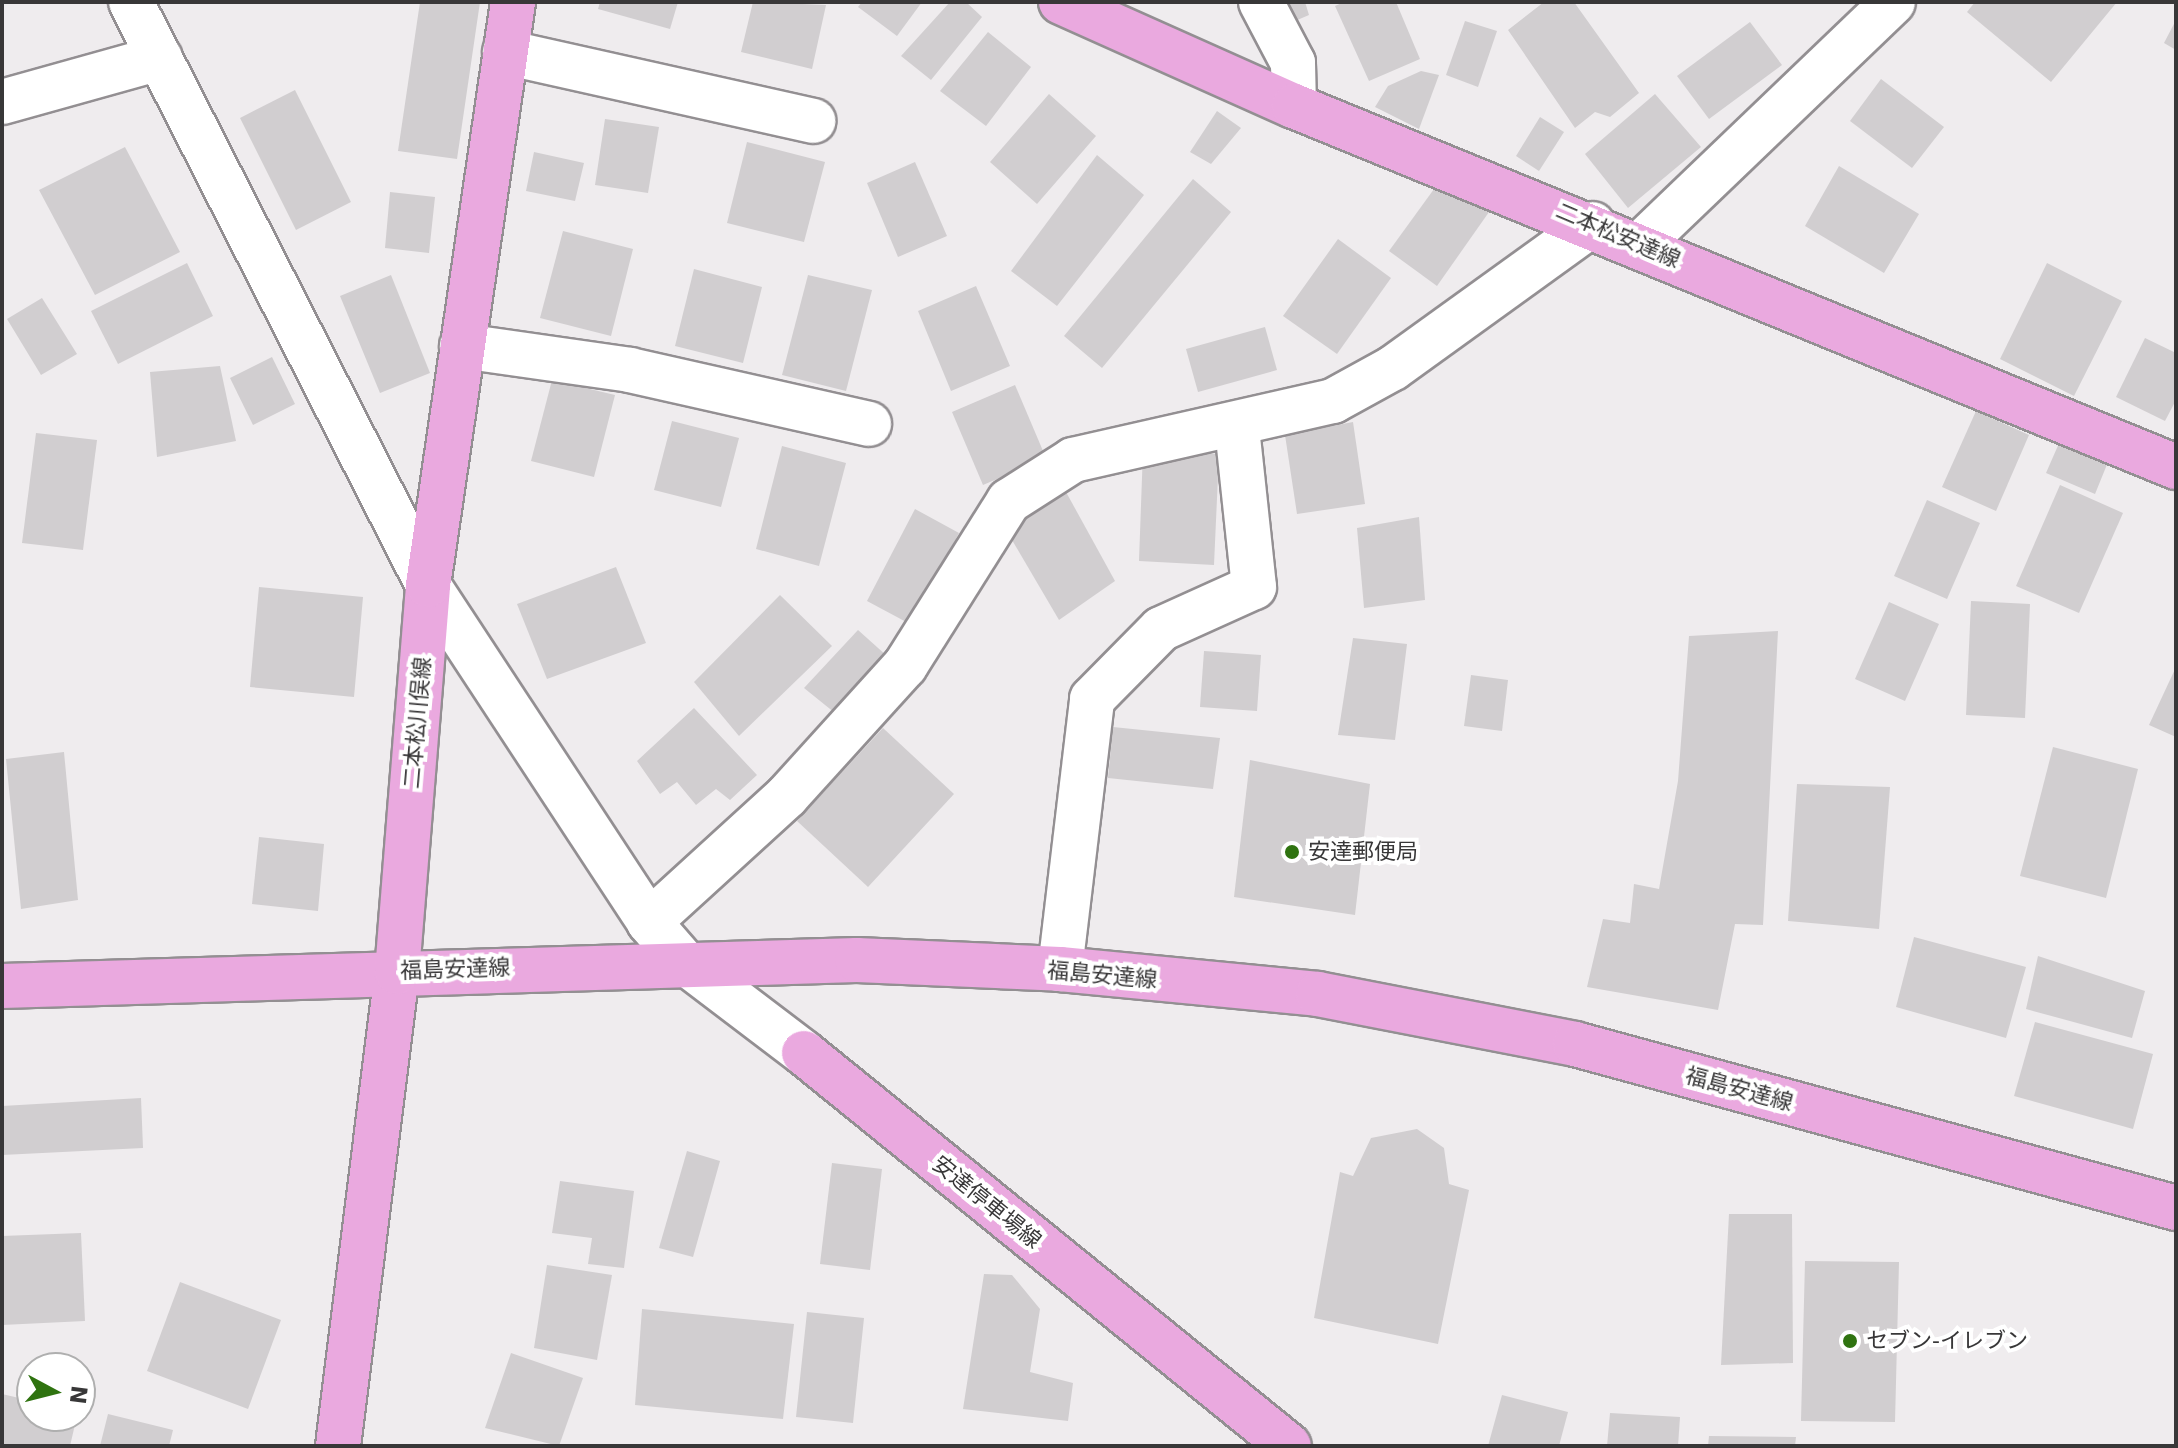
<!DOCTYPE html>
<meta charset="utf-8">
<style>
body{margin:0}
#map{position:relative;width:2178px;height:1448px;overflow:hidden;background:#efecee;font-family:"DejaVu Sans","Noto Sans JP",sans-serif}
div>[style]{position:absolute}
.building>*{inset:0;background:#d1ced0}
.roads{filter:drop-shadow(2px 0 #938f92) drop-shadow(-2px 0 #938f92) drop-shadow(0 2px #938f92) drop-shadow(0 -2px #938f92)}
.minor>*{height:44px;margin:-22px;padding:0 22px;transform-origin:22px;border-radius:22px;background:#fff}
.major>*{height:44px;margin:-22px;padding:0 22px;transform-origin:22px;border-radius:22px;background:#eaa9df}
.dots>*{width:22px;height:22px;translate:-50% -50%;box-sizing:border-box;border:4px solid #fff;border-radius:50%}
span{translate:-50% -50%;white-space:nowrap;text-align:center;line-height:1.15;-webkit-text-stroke:8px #fff;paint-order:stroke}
.street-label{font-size:22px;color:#383738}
.poi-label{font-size:22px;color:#383738}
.left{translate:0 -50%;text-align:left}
.frame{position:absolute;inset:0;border:4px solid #383738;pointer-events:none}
.north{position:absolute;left:16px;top:1352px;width:80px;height:80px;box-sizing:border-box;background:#fff;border:2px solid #afafaf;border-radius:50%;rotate:97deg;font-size:22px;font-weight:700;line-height:32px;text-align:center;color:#383738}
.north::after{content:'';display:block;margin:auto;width:28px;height:36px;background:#2f7310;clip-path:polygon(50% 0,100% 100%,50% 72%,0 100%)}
</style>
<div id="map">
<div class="building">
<i style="clip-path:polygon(420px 2px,480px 2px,457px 159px,398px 151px)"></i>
<i style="clip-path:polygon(600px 2px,678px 2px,670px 29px,598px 9px)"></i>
<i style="clip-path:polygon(753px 2px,826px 5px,812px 69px,741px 52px)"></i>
<i style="clip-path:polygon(862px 2px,922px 2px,897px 36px,858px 7px)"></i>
<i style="clip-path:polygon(950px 2px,966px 2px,982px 17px,931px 80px,901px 56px)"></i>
<i style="clip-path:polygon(1286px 2px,1305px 2px,1309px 15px,1295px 21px)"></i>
<i style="clip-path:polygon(1344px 2px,1396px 2px,1420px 59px,1369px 81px,1335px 6px)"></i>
<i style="clip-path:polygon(1544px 2px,1574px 2px,1639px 93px,1610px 117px,1595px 112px,1575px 128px,1508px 30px)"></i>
<i style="clip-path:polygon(1975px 2px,2117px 2px,2051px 82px,1967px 12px)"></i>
<i style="clip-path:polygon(2176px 20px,2176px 50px,2164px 43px)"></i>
<i style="clip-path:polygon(1465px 21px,1497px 31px,1478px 87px,1446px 75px)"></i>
<i style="clip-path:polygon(1750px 22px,1782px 65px,1709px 119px,1677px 76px)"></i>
<i style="clip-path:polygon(988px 32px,1031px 67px,986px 126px,940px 91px)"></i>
<i style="clip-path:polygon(1421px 71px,1439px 75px,1419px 129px,1375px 107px,1388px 86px)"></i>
<i style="clip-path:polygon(1881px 79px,1944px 127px,1912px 168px,1850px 121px)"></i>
<i style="clip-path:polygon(295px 90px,351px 202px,296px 230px,240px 118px)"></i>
<i style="clip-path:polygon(1049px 94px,1096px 136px,1037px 204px,990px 162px)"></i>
<i style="clip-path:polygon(1655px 94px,1701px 147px,1628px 208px,1585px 154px)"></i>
<i style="clip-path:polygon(1217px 111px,1241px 128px,1211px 164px,1190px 152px)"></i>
<i style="clip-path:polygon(1540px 117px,1564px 132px,1539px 171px,1516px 156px)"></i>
<i style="clip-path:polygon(605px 119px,659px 127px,648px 193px,595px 185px)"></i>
<i style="clip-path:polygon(747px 142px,825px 162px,804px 242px,727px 223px)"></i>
<i style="clip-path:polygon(125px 147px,180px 252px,95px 295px,39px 190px)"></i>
<i style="clip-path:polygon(534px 152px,584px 163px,575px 201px,526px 191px)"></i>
<i style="clip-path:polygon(1097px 155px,1144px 195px,1057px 306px,1011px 271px)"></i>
<i style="clip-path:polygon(915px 162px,947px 236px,898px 257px,867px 183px)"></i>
<i style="clip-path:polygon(1839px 166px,1919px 214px,1884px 273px,1805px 226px)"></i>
<i style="clip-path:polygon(1442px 178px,1489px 212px,1437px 286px,1389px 251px)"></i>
<i style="clip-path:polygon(1193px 179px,1231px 212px,1102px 368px,1064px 336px)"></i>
<i style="clip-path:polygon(390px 192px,435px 197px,429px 253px,385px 248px)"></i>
<i style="clip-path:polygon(563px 231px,633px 249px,611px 336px,540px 318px)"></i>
<i style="clip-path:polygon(1338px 239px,1391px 278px,1337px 354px,1283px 316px)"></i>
<i style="clip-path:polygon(187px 263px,213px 316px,118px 364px,91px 311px)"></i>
<i style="clip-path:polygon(2047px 263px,2122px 301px,2074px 396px,2000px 359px)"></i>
<i style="clip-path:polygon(694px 269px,762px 287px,743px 363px,675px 346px)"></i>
<i style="clip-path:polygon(391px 275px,430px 373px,380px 393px,340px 296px)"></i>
<i style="clip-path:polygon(808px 275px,872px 290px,846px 391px,782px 375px)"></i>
<i style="clip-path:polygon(976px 286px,1010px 366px,951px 391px,918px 311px)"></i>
<i style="clip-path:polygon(42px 298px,77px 354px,41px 375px,7px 319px)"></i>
<i style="clip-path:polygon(1265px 327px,1277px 370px,1198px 392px,1186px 349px)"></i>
<i style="clip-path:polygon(2145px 338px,2176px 353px,2176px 400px,2165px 421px,2116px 397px)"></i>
<i style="clip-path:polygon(272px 357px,295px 404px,253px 425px,230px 378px)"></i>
<i style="clip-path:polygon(220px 366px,236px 441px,157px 457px,150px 372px)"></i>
<i style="clip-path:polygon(552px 380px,615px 395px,594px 477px,531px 461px)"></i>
<i style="clip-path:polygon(1015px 385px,1046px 458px,983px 485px,952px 412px)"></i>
<i style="clip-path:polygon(1976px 411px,2029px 435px,1996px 511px,1942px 487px)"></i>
<i style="clip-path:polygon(672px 421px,739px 438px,721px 507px,654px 490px)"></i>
<i style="clip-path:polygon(1353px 422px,1365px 504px,1297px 514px,1285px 435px)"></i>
<i style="clip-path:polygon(36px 433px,97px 440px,83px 550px,22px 543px)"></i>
<i style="clip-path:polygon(2060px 441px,2108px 462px,2095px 494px,2046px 473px)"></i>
<i style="clip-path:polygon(782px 446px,846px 463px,819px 566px,756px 549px)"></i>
<i style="clip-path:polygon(1143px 450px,1219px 454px,1214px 565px,1139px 561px)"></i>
<i style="clip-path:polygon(2060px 485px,2123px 513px,2079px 613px,2016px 586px)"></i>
<i style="clip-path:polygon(1066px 492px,1115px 581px,1059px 620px,1005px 528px)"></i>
<i style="clip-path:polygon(1927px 500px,1980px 523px,1947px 599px,1894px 576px)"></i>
<i style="clip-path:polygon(915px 509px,959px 533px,910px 624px,867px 601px)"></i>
<i style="clip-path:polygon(1419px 517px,1425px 600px,1364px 608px,1357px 528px)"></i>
<i style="clip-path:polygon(616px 567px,646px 643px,547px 679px,517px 604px)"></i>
<i style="clip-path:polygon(259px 587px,363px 597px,354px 697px,250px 687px)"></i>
<i style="clip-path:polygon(780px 595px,832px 646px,739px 736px,694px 682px)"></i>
<i style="clip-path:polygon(1971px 601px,2030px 604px,2025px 718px,1966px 715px)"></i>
<i style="clip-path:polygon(1889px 602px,1939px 624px,1905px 701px,1855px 679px)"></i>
<i style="clip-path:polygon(858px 630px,887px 656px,835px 713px,804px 688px)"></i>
<i style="clip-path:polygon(1778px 631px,1763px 925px,1735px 924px,1718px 1010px,1587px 987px,1603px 919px,1630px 923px,1634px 884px,1659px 889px,1678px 781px,1689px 636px)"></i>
<i style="clip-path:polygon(1353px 638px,1407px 644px,1395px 740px,1338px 735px)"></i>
<i style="clip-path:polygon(1204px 651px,1261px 655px,1257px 711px,1200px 707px)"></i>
<i style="clip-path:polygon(2176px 667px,2176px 737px,2149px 725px)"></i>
<i style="clip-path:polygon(1471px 675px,1508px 680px,1502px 731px,1464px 726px)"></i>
<i style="clip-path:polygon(694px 708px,757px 775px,730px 800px,716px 789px,696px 805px,677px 782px,660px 794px,637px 761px)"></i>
<i style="clip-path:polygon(1113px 727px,1220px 738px,1213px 789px,1108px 778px)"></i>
<i style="clip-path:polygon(883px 728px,954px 794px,868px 887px,797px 821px)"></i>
<i style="clip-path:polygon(2053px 747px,2138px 769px,2106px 898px,2020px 876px)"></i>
<i style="clip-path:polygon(64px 752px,78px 900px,21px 909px,6px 759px)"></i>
<i style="clip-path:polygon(1250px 760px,1370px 784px,1355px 915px,1234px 897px)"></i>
<i style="clip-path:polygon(1797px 784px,1890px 787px,1879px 929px,1788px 921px)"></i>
<i style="clip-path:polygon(259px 837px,324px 844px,318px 911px,252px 904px)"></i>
<i style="clip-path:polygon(1914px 937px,2026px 967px,2006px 1038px,1896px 1007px)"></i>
<i style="clip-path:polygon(2038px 956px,2145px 991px,2132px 1038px,2026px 1009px)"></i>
<i style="clip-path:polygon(2035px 1022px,2153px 1054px,2133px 1129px,2014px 1096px)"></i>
<i style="clip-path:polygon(141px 1098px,143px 1148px,2px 1155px,2px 1106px)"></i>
<i style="clip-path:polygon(1417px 1129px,1444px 1148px,1449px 1184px,1469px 1190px,1438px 1344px,1314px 1318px,1340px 1172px,1353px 1176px,1371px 1138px)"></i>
<i style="clip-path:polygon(687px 1151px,720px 1161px,693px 1257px,659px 1248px)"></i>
<i style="clip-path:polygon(832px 1163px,882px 1169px,870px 1270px,820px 1264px)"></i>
<i style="clip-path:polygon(560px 1181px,634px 1191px,624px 1268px,588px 1264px,592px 1238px,552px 1233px)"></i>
<i style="clip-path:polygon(1729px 1214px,1792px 1214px,1793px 1363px,1721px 1365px)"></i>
<i style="clip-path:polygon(81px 1233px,85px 1321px,2px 1325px,2px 1236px)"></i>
<i style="clip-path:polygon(1805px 1261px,1899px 1262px,1895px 1422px,1801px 1421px)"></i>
<i style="clip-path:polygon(547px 1265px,612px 1275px,597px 1360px,534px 1348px)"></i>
<i style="clip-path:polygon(984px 1274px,1012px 1275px,1040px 1309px,1030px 1372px,1073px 1383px,1068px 1421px,963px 1409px)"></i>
<i style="clip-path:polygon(180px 1282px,281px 1320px,248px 1409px,147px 1371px)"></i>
<i style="clip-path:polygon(642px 1309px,794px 1324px,783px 1419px,635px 1405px)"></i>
<i style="clip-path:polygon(807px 1312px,864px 1318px,853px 1423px,796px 1417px)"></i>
<i style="clip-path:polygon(511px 1353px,583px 1378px,559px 1446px,485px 1428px)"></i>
<i style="clip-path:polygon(2px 1394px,32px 1401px,32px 1416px,77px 1416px,70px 1446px,2px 1446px)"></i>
<i style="clip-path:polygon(1502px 1395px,1568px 1412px,1559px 1446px,1488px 1446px)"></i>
<i style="clip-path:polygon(1610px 1413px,1680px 1417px,1678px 1446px,1607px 1446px)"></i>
<i style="clip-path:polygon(108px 1414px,173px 1430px,169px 1446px,100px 1446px)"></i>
<i style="clip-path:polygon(1709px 1436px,1796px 1437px,1795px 1446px,1708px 1446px)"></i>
</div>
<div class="roads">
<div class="minor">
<i style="left:131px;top:2px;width:654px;rotate:63deg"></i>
<i style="left:428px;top:585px;width:403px;rotate:56.7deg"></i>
<i style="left:649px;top:922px;width:52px;rotate:48.9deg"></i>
<i style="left:683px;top:961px;width:152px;rotate:37.2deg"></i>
<i style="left:1261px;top:2px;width:69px;rotate:62.3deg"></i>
<i style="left:1293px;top:63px;width:43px;rotate:88.7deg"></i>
<i style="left:505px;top:52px;width:316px;rotate:12.6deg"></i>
<i style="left:2px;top:102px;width:164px;rotate:-15.6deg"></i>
<i style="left:1641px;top:244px;width:349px;rotate:-43.8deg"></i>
<i style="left:462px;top:346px;width:170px;rotate:8.1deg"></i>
<i style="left:630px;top:370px;width:245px;rotate:12.7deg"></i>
<i style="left:649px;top:922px;width:187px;rotate:-42.4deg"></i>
<i style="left:787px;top:796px;width:176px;rotate:-47.8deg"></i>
<i style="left:905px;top:666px;width:195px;rotate:-57.8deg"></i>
<i style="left:1009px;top:501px;width:76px;rotate:-32.6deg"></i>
<i style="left:1073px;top:460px;width:267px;rotate:-12.8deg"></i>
<i style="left:1333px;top:401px;width:68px;rotate:-28.8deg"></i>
<i style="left:1393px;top:368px;width:246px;rotate:-35.8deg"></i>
<i style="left:1060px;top:969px;width:272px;rotate:-83.2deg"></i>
<i style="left:1092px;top:699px;width:98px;rotate:-45.4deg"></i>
<i style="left:1161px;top:629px;width:102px;rotate:-24.3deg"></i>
<i style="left:1254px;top:587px;width:161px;rotate:-96.1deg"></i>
</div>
<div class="major">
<i style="left:1061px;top:2px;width:255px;rotate:24.1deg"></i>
<i style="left:1294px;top:106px;width:953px;rotate:22.26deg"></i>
<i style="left:2px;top:986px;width:855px;rotate:-1.74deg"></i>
<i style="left:857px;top:960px;width:203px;rotate:2.5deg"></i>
<i style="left:1060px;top:969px;width:259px;rotate:5.5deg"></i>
<i style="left:1318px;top:994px;width:262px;rotate:11deg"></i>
<i style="left:1575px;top:1044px;width:623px;rotate:15.26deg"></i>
<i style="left:804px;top:1053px;width:624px;rotate:39.02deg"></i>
<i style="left:338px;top:1446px;width:478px;rotate:-82.9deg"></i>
<i style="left:397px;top:972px;width:388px;rotate:-85.4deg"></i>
<i style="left:428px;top:585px;width:589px;rotate:-81.7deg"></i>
</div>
</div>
<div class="dots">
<i style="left:1292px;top:852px;background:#2f7310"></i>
<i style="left:1850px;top:1341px;background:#2f7310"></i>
</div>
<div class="street-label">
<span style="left:1618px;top:235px;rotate:23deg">二本松安達線</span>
<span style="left:417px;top:723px;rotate:-85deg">二本松川俣線</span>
<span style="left:455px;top:969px;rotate:-2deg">福島安達線</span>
<span style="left:1102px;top:975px;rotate:5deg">福島安達線</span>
<span style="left:1739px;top:1089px;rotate:15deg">福島安達線</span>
<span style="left:987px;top:1202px;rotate:39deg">安達停車場線</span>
</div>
<div class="poi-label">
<span class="left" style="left:1308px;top:852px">安達郵便局</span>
<span class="left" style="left:1866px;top:1341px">セブン-イレブン</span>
</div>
<div class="frame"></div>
<div class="north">N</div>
</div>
